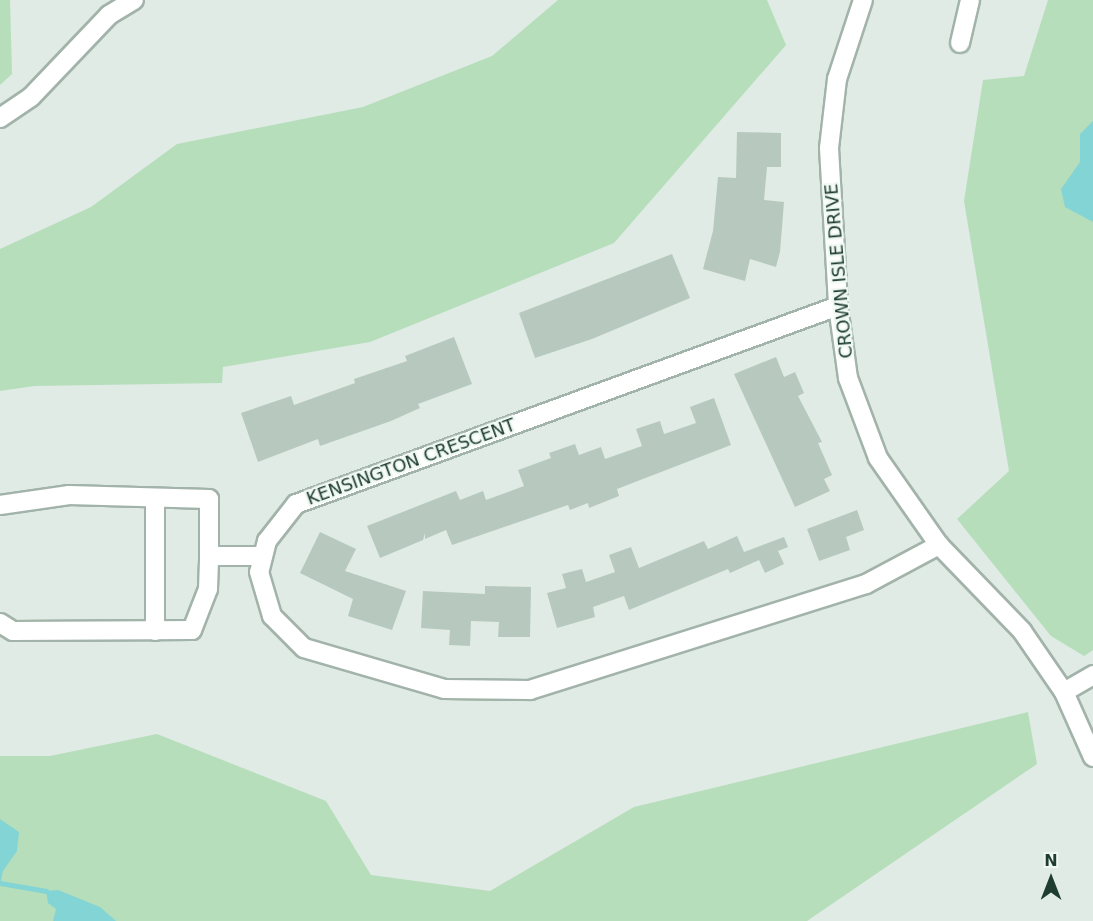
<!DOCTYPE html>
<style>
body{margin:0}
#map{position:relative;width:1093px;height:921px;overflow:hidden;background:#dfebe4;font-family:"DejaVu Sans",sans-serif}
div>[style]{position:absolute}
.green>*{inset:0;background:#b6debb}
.water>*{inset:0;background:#82d4d5}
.stream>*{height:5px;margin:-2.5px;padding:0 2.5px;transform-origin:2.5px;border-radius:2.5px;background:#82d4d5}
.building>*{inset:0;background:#b7c9bf}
.roads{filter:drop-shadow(2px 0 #a2b3aa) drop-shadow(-2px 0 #a2b3aa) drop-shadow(0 2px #a2b3aa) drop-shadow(0 -2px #a2b3aa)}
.minor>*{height:18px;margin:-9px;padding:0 9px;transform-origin:9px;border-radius:9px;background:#fff}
span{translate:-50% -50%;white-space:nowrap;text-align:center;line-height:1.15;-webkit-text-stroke:4.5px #eff8f2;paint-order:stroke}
.street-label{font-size:18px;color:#1f3c30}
.north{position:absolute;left:1021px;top:849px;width:60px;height:60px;-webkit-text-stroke:4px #eff8f2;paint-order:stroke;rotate:0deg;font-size:16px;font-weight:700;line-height:24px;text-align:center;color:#1f3c30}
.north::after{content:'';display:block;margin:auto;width:21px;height:27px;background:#1f3c30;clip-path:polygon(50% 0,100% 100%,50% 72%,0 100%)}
</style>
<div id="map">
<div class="green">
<i style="clip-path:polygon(0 0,10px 0,12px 74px,0 85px)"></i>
<i style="clip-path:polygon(558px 0,767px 0,786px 45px,614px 243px,370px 342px,223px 367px,222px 383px,34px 386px,0 391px,0 249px,91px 207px,177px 144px,363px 107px,492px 56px)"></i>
<i style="clip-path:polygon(1048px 0,1093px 0,1093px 650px,1084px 656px,1051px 636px,957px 519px,1009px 471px,964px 201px,983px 80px,1024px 76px)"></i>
<i style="clip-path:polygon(1028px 712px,1037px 764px,807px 921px,0 921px,0 756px,50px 756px,157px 734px,326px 801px,371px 875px,490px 891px,634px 807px)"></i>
</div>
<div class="water">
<i style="clip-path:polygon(1093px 121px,1093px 222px,1065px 207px,1061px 189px,1080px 162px,1080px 134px)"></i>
<i style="clip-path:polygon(0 819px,19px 832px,17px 851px,3px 871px,0 885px)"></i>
<i style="clip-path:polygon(58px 890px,100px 907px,116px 921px,53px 921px,56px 909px,48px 903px,46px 891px)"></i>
</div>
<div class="stream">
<i style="left:0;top:883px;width:47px;rotate:9.9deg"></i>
</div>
<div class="building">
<i style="clip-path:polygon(737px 132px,781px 133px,781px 167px,767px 167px,764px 200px,784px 202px,780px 252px,776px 267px,750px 259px,745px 281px,703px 269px,713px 231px,718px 177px,736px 178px)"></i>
<i style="clip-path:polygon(672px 254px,690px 298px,592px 339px,535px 358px,519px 313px)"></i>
<i style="clip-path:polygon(454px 337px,472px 384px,418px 404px,420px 408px,391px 421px,320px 446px,318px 439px,258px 462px,241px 413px,291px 396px,294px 405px,355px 383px,354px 379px,407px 361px,405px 356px)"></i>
<i style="clip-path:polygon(776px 357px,784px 377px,795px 372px,804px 393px,798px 396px,822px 442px,818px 443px,832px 475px,824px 479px,830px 491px,795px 507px,734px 374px)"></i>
<i style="clip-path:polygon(714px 398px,731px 445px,617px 489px,619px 496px,589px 508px,588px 503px,570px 510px,568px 505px,452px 545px,446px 530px,425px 539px,425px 533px,423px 540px,380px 558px,367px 526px,456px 491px,460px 500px,483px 491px,486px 500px,524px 486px,518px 470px,551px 458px,549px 453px,575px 444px,579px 455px,601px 447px,605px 459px,642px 446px,636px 429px,660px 421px,664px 434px,696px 423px,690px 407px)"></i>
<i style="clip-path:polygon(857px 510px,864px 530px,846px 537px,850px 550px,819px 561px,807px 529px)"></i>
<i style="clip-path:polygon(320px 532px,356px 549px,345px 571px,406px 591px,392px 630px,348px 616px,353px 599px,300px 573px)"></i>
<i style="clip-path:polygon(737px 536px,744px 552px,784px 537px,788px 547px,778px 551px,784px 564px,765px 573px,759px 560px,730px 573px,728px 569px,629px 610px,624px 596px,593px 607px,595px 617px,557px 628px,547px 593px,566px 588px,562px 574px,582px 569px,586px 582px,615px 572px,609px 555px,631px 547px,639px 568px,704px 541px,708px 549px)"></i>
<i style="clip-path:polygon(485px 586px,531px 587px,530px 637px,498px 637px,499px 622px,471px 621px,470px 646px,449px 645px,450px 630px,421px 628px,423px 591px,485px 594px)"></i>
</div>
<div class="roads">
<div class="minor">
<i style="left:863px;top:0;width:83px;rotate:108.2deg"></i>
<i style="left:837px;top:79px;width:69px;rotate:96.6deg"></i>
<i style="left:829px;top:148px;width:158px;rotate:86.7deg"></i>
<i style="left:838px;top:306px;width:73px;rotate:82.1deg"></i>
<i style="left:848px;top:378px;width:85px;rotate:69.4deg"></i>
<i style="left:878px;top:458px;width:106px;rotate:55deg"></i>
<i style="left:939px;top:545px;width:120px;rotate:46deg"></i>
<i style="left:1022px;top:631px;width:74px;rotate:55.5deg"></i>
<i style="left:1064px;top:692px;width:71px;rotate:66deg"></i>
<i style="left:960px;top:43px;width:44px;rotate:-76.9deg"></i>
<i style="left:0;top:118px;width:37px;rotate:-34deg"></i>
<i style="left:31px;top:97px;width:113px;rotate:-46.4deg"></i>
<i style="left:109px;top:15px;width:29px;rotate:-31deg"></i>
<i style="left:838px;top:306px;width:577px;rotate:159.93deg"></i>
<i style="left:296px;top:504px;width:47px;rotate:128.1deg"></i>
<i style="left:267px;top:541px;width:32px;rotate:104deg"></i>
<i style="left:259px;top:572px;width:46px;rotate:73.5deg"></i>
<i style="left:272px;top:616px;width:45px;rotate:45deg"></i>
<i style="left:304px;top:648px;width:146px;rotate:16.3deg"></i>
<i style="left:444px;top:689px;width:86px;rotate:0.7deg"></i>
<i style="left:530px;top:690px;width:352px;rotate:-17.5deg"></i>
<i style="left:866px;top:584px;width:83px;rotate:-28.1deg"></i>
<i style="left:155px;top:498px;width:133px;rotate:90deg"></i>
<i style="left:0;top:505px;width:70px;rotate:-8.2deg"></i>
<i style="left:69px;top:495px;width:140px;rotate:1.6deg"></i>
<i style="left:209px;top:499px;width:57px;rotate:90deg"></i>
<i style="left:209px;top:556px;width:54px"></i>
<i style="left:0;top:623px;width:15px;rotate:32deg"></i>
<i style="left:13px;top:631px;width:179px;rotate:-0.3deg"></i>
<i style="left:192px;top:630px;width:44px;rotate:-68.7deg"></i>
<i style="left:208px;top:589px;width:33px;rotate:-88deg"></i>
<i style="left:1064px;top:692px;width:34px;rotate:-30deg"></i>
</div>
</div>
<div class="street-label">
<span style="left:839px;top:271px;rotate:-95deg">CROWN ISLE DRIVE</span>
<span style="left:411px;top:462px;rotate:-20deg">KENSINGTON CRESCENT</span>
</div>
<div class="north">N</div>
</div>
